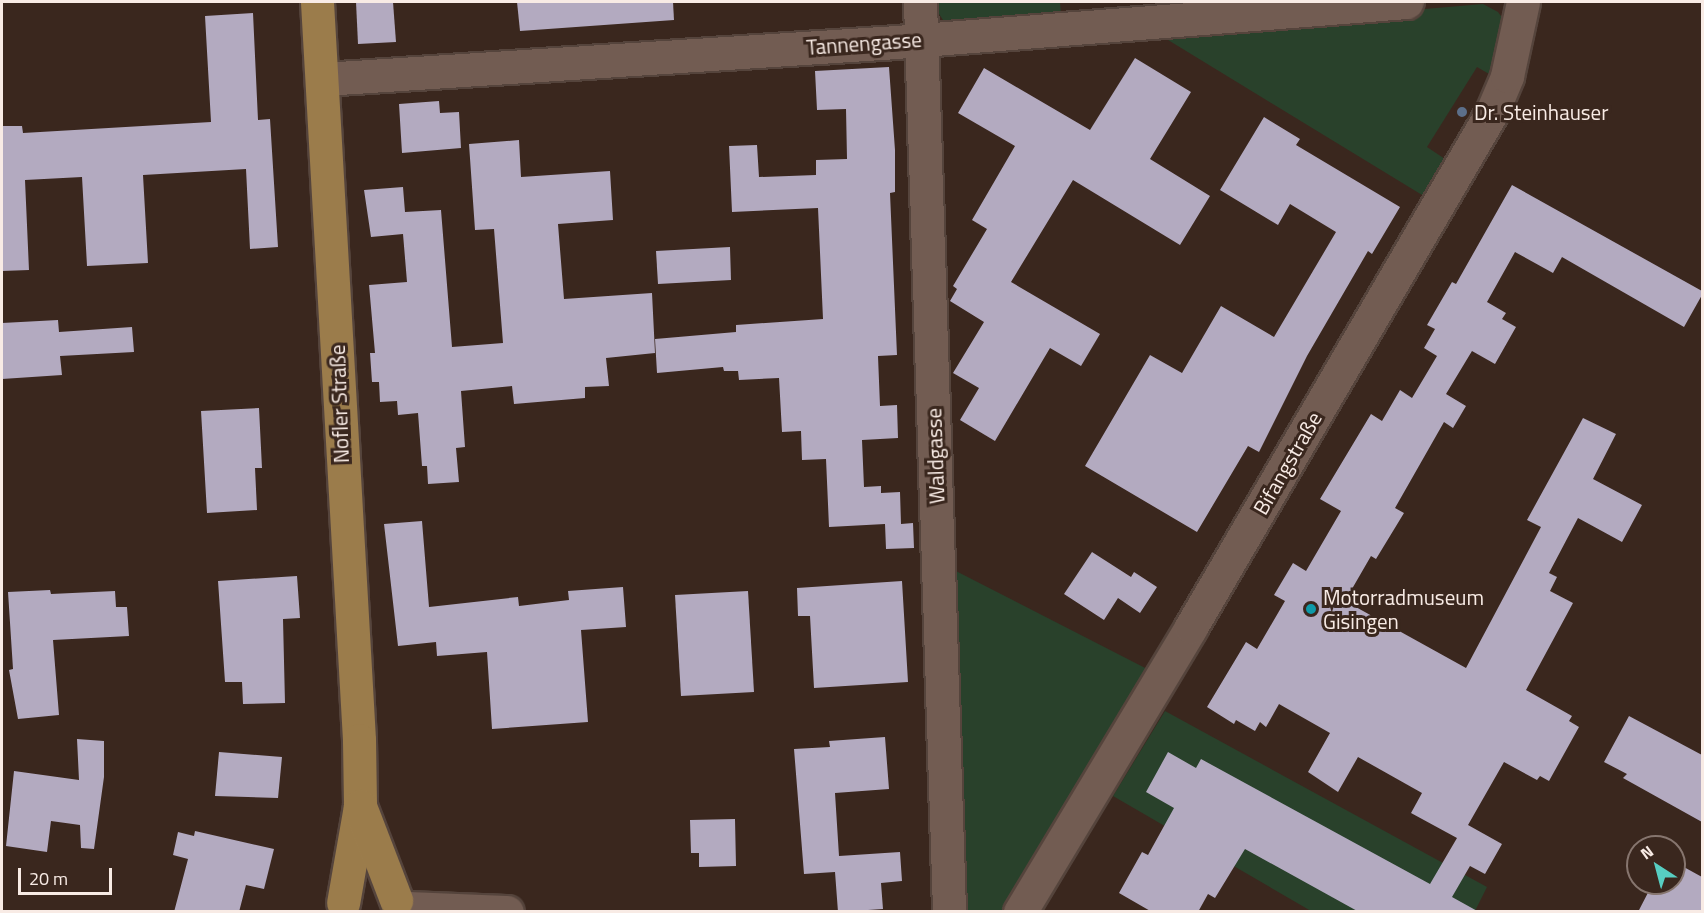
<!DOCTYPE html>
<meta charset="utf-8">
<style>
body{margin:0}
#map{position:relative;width:1704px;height:913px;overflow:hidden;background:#3a271e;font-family:"Titillium Web",sans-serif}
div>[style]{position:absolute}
.green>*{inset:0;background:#29412b}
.building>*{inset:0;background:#b3aac0}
.roads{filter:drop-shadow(2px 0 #55443c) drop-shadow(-2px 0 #55443c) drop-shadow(0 2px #55443c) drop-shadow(0 -2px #55443c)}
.minor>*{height:33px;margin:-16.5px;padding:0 16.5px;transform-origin:16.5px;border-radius:16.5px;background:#725c52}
.major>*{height:33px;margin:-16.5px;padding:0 16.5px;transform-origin:16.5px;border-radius:16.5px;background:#9b7c4b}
.dots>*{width:16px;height:16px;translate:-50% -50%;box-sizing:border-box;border:3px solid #3a271e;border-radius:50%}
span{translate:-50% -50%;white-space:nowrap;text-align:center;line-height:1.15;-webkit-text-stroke:6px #3a271e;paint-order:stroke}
.street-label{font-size:21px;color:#f8ebe5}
.poi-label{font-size:21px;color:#f8ebe5}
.left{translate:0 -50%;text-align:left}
.frame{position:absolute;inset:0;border:3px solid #f8ebe5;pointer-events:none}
.north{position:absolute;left:1626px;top:835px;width:60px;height:60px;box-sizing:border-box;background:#3a271e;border:2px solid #86756e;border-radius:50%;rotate:324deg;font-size:16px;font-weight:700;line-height:24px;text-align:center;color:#f8ebe5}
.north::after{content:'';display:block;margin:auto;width:21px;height:27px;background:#57cec2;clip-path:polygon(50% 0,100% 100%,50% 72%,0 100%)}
.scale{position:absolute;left:18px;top:868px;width:94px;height:27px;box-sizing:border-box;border:3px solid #f8ebe5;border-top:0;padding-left:8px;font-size:18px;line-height:21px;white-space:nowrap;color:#f8ebe5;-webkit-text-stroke:4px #3a271e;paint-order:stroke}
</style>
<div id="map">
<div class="green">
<i style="clip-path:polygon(931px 2px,1060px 2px,1061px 14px,957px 24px,943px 20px)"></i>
<i style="clip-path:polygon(1483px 4px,1498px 12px,1506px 23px,1496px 78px,1477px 67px,1427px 147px,1448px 161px,1427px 198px,1155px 32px)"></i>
<i style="clip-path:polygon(952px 569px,1153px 672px,1008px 911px,960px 911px)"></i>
<i style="clip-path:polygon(1165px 711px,1487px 887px,1475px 911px,1311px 911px,1113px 796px)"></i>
</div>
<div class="building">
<i style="clip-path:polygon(356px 2px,393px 2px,396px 42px,358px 44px)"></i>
<i style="clip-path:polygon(517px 2px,673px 2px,674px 20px,520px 31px)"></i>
<i style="clip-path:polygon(253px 13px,258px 120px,270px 119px,278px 247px,250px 249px,246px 169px,143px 175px,148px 263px,87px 266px,82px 177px,25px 180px,29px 270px,2px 271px,2px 126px,22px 126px,23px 133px,211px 122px,205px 16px)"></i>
<i style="clip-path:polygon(1135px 58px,1191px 92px,1150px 159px,1210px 196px,1180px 245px,1073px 180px,1011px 282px,1100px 334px,1081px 366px,1050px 348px,995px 441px,960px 420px,979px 388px,953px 373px,984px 322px,950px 301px,957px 289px,953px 286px,987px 229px,972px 220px,1015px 146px,958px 113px,984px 68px,1090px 130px)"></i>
<i style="clip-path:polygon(889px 67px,895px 150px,895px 192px,890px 193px,897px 355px,878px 356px,880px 406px,897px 405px,898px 438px,862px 440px,864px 487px,881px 486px,881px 493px,900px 492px,901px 524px,913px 523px,914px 548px,886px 549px,885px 524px,829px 527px,826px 459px,802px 460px,801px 431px,782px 432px,779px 378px,739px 380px,738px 371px,724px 371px,723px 367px,657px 373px,655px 339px,736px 332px,736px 325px,823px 319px,818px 208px,732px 212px,729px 146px,757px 145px,759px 177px,816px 175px,816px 160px,847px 159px,846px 109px,817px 110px,815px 71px)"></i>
<i style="clip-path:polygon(439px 101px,440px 113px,459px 112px,461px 148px,402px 153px,399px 104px)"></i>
<i style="clip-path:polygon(1264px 117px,1300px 139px,1296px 145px,1400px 207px,1372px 254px,1368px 251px,1307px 356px,1259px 452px,1248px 446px,1197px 532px,1085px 466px,1150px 355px,1182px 373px,1221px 306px,1274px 337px,1336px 232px,1290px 204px,1278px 225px,1220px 190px)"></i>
<i style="clip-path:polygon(519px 140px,521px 177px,610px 171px,613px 220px,558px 224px,564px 299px,652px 293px,655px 353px,606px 358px,609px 386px,585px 387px,585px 398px,514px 404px,512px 386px,461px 391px,465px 447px,456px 448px,459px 482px,428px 484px,427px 466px,422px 466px,418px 413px,398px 415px,397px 401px,380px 402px,379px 382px,372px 382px,370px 353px,375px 353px,369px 285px,407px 282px,403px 234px,371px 237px,364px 190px,403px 187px,405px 212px,441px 210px,452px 347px,503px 343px,494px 229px,475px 230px,469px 144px)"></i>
<i style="clip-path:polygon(1512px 185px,1702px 291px,1702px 295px,1684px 327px,1562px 257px,1553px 273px,1515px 252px,1487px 302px,1506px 313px,1502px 319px,1516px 327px,1495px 364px,1472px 351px,1446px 394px,1466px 406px,1453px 428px,1444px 422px,1395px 508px,1404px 513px,1376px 559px,1371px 556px,1345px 601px,1466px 668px,1541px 527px,1527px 520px,1583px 418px,1616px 434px,1593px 479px,1642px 505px,1622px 542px,1578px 518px,1549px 573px,1557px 577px,1550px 591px,1573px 603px,1526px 690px,1572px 716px,1569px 721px,1579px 727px,1549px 781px,1540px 776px,1537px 780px,1504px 762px,1468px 825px,1502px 844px,1485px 874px,1470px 866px,1452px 897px,1479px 912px,1359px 912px,1245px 849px,1215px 898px,1208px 894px,1198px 912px,1152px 912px,1119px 893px,1142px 852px,1148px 855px,1174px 808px,1146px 792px,1168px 752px,1196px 768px,1201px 759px,1430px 884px,1457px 838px,1411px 813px,1422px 793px,1358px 757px,1338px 792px,1308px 772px,1330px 733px,1279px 704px,1266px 727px,1260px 722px,1255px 731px,1236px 720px,1234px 724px,1207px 707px,1246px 642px,1257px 649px,1285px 601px,1274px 595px,1293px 563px,1306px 571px,1341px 511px,1320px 499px,1371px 414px,1382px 421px,1400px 390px,1412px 398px,1437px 356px,1424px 348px,1435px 329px,1427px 325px,1452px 282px,1456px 284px)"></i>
<i style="clip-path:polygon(730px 247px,731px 280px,658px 284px,656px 251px)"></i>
<i style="clip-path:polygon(58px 320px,59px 332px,132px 327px,134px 352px,60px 356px,62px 375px,2px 379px,2px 323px)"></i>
<i style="clip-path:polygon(259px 408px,262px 468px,255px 468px,257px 510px,207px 513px,201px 411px)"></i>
<i style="clip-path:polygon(422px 521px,429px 607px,518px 597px,519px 606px,569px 600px,568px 591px,623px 587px,626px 627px,581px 630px,588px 722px,492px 729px,487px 652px,437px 656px,436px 642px,398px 646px,384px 524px)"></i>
<i style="clip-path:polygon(1092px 552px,1131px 577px,1134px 572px,1157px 587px,1140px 613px,1118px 598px,1104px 620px,1064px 594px)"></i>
<i style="clip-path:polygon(297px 576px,300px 618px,283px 619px,285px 703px,243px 704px,242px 682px,225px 682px,218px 581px)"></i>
<i style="clip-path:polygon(902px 581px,908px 682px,814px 688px,810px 616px,798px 616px,797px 588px)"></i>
<i style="clip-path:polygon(50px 590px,51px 594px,115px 591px,116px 607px,127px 607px,129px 636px,53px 640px,59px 715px,18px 719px,9px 670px,13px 669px,8px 592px)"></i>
<i style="clip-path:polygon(748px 591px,754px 692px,681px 696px,675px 595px)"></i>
<i style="clip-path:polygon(1629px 716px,1702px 755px,1702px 822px,1623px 778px,1627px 774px,1604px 762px)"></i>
<i style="clip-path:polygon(885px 737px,889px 789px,835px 793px,839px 856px,900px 852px,902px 881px,881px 883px,883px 909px,838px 912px,835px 872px,804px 874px,794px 749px,830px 747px,829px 741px)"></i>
<i style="clip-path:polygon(77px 739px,104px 741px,104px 777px,94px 849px,81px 848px,80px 825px,51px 821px,47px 852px,6px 846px,14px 771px,79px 780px)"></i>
<i style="clip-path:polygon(219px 752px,282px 757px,278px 798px,215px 796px)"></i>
<i style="clip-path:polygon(735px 819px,736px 866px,699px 867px,699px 853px,691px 853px,690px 820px)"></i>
<i style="clip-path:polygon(195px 831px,274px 849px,264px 889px,246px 885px,239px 912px,174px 912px,188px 859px,173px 855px,178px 832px,194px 836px)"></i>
<i style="clip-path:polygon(1682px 866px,1702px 877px,1702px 912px,1638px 912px,1653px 883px,1674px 883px)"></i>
</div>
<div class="roads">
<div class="minor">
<i style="left:920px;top:2px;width:910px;rotate:88.17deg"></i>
<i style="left:323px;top:79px;width:574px;rotate:-3.69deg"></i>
<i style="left:896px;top:42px;width:512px;rotate:-4.48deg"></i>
<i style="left:406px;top:908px;width:101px;rotate:2.3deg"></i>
<i style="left:1020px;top:912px;width:332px;rotate:-59deg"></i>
<i style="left:1191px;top:627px;width:597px;rotate:-59.7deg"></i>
<i style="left:1492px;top:112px;width:39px;rotate:-67deg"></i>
<i style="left:1507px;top:76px;width:76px;rotate:-77.8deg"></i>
</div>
<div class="major">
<i style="left:317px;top:2px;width:739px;rotate:86.74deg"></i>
<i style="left:359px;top:740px;width:66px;rotate:89.1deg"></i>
<i style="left:360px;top:806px;width:98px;rotate:99.9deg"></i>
<i style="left:360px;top:806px;width:101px;rotate:69deg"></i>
</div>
</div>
<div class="dots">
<i style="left:1462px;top:112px;background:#5c6f8a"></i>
<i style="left:1311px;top:609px;background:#0f9aa8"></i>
</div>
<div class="street-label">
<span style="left:864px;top:43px;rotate:-4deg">Tannengasse</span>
<span style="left:339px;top:404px;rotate:-92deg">Nofler Straße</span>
<span style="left:935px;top:456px;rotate:-92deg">Waldgasse</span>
<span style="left:1287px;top:463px;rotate:-60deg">Bifangstraße</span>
</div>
<div class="poi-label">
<span class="left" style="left:1474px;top:112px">Dr. Steinhauser</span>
<span class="left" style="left:1323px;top:609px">Motorradmuseum<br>Gisingen</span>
</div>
<div class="frame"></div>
<div class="north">N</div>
<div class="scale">20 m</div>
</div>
